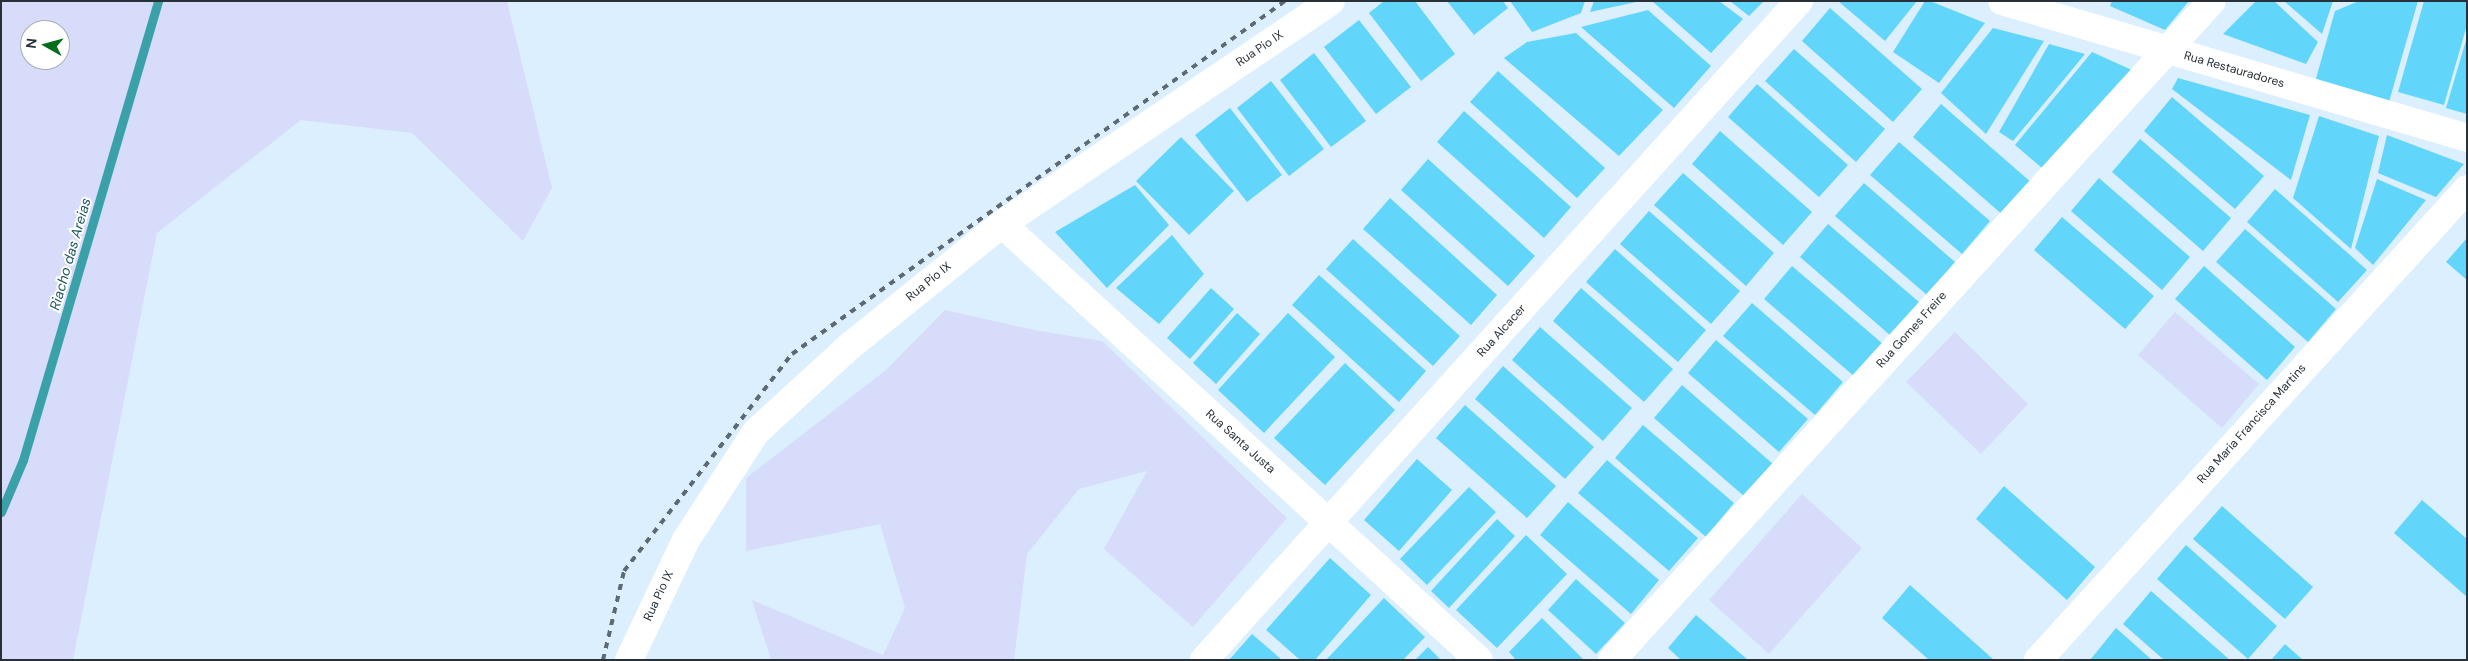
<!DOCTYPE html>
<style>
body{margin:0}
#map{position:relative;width:2468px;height:661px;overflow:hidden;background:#dceffe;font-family:"DM Sans",sans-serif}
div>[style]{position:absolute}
.green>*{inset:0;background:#d7dcfa}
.stream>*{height:9px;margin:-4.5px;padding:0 4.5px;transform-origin:4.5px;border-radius:4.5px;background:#3ba1a9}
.building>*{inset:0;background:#61d6fa}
.minor>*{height:28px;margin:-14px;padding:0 14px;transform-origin:14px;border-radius:14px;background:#fff}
.rail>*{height:4px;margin-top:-2px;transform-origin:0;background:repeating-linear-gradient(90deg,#5e6a73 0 6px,transparent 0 12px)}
span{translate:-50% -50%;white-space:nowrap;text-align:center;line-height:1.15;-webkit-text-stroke:4px #fff;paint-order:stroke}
.street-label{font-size:12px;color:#283138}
.water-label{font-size:14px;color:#1d565b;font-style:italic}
.frame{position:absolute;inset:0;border:2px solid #283138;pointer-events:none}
.north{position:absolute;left:20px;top:20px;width:50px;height:50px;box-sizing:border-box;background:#fff;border:1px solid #a9adaf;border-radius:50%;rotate:277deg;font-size:14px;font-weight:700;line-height:20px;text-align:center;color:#283138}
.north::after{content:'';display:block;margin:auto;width:18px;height:22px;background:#046e1d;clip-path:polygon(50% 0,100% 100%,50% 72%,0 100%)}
</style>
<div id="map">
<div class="green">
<i style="clip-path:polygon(evenodd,1px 1px,507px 1px,552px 188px,523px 241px,412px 133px,301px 120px,157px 233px,73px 660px,1px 660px,1px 1px,30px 30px,60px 30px,60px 60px,30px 60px,30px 30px)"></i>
<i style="clip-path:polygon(945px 310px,1034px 330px,1102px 341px,1287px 518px,1193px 627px,1104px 549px,1147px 471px,1079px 489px,1027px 554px,1014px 660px,771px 660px,752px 600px,883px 655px,905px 608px,880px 524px,746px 551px,746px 478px,886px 370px)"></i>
<i style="clip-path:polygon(2175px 312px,2259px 384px,2222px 428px,2138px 355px)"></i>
<i style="clip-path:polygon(1955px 332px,2028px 404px,1981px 454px,1906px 382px)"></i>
<i style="clip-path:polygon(1802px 494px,1862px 548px,1769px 654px,1709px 600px)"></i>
</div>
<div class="stream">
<i style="left:1px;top:512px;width:56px;rotate:-67.1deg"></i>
<i style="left:23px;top:460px;width:478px;rotate:-73.6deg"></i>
</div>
<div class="building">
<i style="clip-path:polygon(1384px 1px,1415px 1px,1455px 54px,1421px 81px,1369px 13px)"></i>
<i style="clip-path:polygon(1447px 1px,1503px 1px,1508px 8px,1474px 35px)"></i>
<i style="clip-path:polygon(1510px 1px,1585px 1px,1581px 13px,1532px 32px)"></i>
<i style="clip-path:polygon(1594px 1px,1636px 1px,1636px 2px,1590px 12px)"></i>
<i style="clip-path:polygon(1652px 1px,1719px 1px,1743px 19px,1711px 53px)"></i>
<i style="clip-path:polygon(1730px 1px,1764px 1px,1749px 16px)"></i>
<i style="clip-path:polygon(1838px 1px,1917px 1px,1885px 41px)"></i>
<i style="clip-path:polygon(1925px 1px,1930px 1px,1985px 23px,1939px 83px,1893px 52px)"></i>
<i style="clip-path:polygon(2112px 1px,2189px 1px,2165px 30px,2110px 6px)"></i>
<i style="clip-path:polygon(2256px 1px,2274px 1px,2318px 42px,2306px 64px,2223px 34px)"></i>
<i style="clip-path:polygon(2284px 1px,2333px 1px,2322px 34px)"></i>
<i style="clip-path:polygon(2359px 1px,2418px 1px,2389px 102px,2315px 82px,2335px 11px)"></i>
<i style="clip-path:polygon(2424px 1px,2467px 1px,2467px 25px,2444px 105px,2398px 92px)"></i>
<i style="clip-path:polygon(1830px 8px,1922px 89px,1893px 122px,1802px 41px)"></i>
<i style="clip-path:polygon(1648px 10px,1711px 66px,1674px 108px,1581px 27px)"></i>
<i style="clip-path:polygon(1359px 20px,1411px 87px,1376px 114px,1324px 47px)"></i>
<i style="clip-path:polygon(1993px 28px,2044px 41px,1986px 134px,1941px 93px)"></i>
<i style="clip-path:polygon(1576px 33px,1663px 110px,1619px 156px,1504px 58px,1527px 42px)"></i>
<i style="clip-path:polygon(2467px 37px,2467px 114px,2446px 108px)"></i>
<i style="clip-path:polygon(2049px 44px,2085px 54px,2013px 141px,1999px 132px)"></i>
<i style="clip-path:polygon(1794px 49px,1885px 129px,1856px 162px,1765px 81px)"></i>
<i style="clip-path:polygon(2092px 52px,2134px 71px,2042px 168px,2015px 145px)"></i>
<i style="clip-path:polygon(1314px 53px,1366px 121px,1331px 147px,1280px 80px)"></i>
<i style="clip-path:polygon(1498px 71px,1605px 168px,1577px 198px,1470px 102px)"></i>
<i style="clip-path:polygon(2178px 78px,2310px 115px,2291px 180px,2172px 89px)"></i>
<i style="clip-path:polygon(1271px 81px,1324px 149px,1289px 176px,1237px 108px)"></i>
<i style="clip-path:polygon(1757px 84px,1848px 165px,1819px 197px,1728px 117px)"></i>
<i style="clip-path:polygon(2172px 97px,2264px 176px,2235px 209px,2144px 131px)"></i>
<i style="clip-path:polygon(1941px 104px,2032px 183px,2004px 216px,1913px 137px)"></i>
<i style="clip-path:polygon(1230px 108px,1282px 175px,1247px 202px,1195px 135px)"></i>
<i style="clip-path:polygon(1464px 111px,1571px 207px,1544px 238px,1437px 142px)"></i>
<i style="clip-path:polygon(2319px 116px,2379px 136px,2351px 249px,2293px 198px)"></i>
<i style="clip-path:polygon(1720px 131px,1812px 212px,1783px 245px,1692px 164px)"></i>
<i style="clip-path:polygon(2387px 135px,2464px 164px,2436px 197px,2378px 173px)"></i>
<i style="clip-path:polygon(1181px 137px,1234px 191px,1189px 235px,1136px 181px)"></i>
<i style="clip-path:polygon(2140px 139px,2231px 218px,2203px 251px,2112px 172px)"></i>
<i style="clip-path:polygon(1899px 142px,1990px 221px,1962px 254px,1870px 175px)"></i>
<i style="clip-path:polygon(1428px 159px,1535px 256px,1508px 286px,1401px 190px)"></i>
<i style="clip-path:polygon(1683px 173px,1774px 253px,1746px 286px,1654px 205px)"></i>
<i style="clip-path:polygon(2099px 178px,2190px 257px,2162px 290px,2071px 211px)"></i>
<i style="clip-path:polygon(2377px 179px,2426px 200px,2373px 265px,2355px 248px)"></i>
<i style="clip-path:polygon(1864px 183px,1955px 262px,1927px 295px,1835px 216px)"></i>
<i style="clip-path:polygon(1135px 185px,1169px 225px,1107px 288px,1055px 232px)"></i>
<i style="clip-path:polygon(2275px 189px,2367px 270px,2338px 302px,2247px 222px)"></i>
<i style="clip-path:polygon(1390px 198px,1497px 295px,1471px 325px,1363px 229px)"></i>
<i style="clip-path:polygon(1649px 211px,1740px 291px,1711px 324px,1620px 244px)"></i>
<i style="clip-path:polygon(2062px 217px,2154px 296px,2125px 329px,2034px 250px)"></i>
<i style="clip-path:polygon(1828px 224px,1919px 302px,1891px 336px,1800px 257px)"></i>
<i style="clip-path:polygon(2245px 229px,2336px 309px,2308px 342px,2216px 262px)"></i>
<i style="clip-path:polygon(1172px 235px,1204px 274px,1159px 324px,1116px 288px)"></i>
<i style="clip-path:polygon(2467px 238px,2467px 280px,2446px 262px)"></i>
<i style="clip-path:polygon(1353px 239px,1460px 336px,1433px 366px,1326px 269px)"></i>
<i style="clip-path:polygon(1615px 249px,1706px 330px,1678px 362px,1586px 282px)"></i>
<i style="clip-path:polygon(1792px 266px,1883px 344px,1855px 377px,1764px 299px)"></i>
<i style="clip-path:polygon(2204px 266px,2295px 347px,2267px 380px,2175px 299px)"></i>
<i style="clip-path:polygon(1319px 275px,1426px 371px,1399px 402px,1292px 305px)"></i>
<i style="clip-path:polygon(1211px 288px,1234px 309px,1190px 359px,1167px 338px)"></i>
<i style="clip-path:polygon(1581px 288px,1673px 369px,1644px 402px,1553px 321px)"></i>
<i style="clip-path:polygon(1752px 303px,1843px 382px,1815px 415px,1723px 336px)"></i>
<i style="clip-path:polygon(1237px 313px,1260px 334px,1216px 384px,1193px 363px)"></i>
<i style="clip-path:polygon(1288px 313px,1335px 357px,1264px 433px,1218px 390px)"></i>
<i style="clip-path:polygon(1540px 327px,1632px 408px,1603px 441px,1512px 360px)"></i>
<i style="clip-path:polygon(1716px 340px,1808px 419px,1779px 452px,1688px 373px)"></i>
<i style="clip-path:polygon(1345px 363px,1395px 410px,1325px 485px,1274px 438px)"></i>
<i style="clip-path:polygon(1503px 366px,1594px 447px,1565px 479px,1475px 399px)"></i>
<i style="clip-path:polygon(1682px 385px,1773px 464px,1745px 497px,1654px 418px)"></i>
<i style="clip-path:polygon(1465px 405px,1556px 486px,1527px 518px,1436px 438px)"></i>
<i style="clip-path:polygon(1643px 425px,1734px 503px,1706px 537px,1615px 458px)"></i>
<i style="clip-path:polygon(1417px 459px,1452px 490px,1399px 551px,1364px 520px)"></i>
<i style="clip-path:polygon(1607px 460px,1698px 538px,1669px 571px,1578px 493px)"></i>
<i style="clip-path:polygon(2004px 486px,2095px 567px,2067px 600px,1976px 519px)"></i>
<i style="clip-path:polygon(1469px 487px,1496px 512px,1427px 585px,1400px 559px)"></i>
<i style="clip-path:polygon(2422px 500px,2467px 539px,2467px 597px,2394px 533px)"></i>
<i style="clip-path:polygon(1568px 502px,1659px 580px,1631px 614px,1540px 535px)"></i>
<i style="clip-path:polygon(2222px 506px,2313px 587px,2285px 619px,2193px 539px)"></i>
<i style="clip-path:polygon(1497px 519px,1515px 536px,1449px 608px,1431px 591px)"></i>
<i style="clip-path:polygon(1526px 535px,1567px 574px,1497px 648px,1456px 610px)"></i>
<i style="clip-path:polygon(2186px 545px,2277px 626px,2248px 659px,2157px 579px)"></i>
<i style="clip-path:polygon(1330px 558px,1371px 595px,1315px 660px,1300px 660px,1266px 630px)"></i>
<i style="clip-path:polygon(1576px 579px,1625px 623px,1596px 654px,1548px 610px)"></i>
<i style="clip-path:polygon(1910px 585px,1994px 660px,1929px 660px,1882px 618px)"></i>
<i style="clip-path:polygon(2151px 591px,2230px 660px,2164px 660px,2123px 624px)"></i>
<i style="clip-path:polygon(1384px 598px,1425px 637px,1403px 660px,1326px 660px)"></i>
<i style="clip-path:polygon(1696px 615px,1748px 660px,1681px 660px,1668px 648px)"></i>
<i style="clip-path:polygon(1542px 618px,1584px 660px,1516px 660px,1509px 652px)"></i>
<i style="clip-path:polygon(2116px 628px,2152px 660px,2090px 660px)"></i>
<i style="clip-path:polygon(1252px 634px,1282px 660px,1229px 660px)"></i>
<i style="clip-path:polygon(2285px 644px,2303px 660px,2271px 660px)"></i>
<i style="clip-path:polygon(1428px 647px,1441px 660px,1415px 660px)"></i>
</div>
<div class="minor">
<i style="left:2002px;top:1px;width:485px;rotate:16.4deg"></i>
<i style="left:1002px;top:224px;width:646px;rotate:42.43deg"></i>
<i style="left:629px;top:660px;width:133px;rotate:-64.6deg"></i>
<i style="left:686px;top:540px;width:129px;rotate:-57.1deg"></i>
<i style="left:756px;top:432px;width:127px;rotate:-42.5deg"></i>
<i style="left:850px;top:346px;width:195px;rotate:-38.8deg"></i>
<i style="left:1002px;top:224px;width:397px;rotate:-34.1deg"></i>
<i style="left:1204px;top:660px;width:888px;rotate:-47.92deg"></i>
<i style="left:1612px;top:660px;width:891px;rotate:-47.68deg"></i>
<i style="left:2038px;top:660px;width:637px;rotate:-47.67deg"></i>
</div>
<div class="rail">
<i style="left:603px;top:660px;width:91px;rotate:-76.7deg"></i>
<i style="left:624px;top:571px;width:274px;rotate:-52.3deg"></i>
<i style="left:792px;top:354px;width:606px;rotate:-35.6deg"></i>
</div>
<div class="street-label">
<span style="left:1260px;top:49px;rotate:-34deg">Rua Pio IX</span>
<span style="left:2234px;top:70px;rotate:16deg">Rua Restauradores</span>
<span style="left:929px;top:282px;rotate:-39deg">Rua Pio IX</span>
<span style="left:1912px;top:330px;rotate:-48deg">Rua Gomes Freire</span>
<span style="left:1502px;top:331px;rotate:-48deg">Rua Alcacer</span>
<span style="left:2252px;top:424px;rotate:-48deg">Rua Maria Francisca Martins</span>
<span style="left:1240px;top:442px;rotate:42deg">Rua Santa Justa</span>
<span style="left:659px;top:596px;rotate:-65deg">Rua Pio IX</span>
</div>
<div class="water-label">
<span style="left:70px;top:254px;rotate:-74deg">Riacho das Areias</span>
</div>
<div class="frame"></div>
<div class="north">N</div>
</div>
